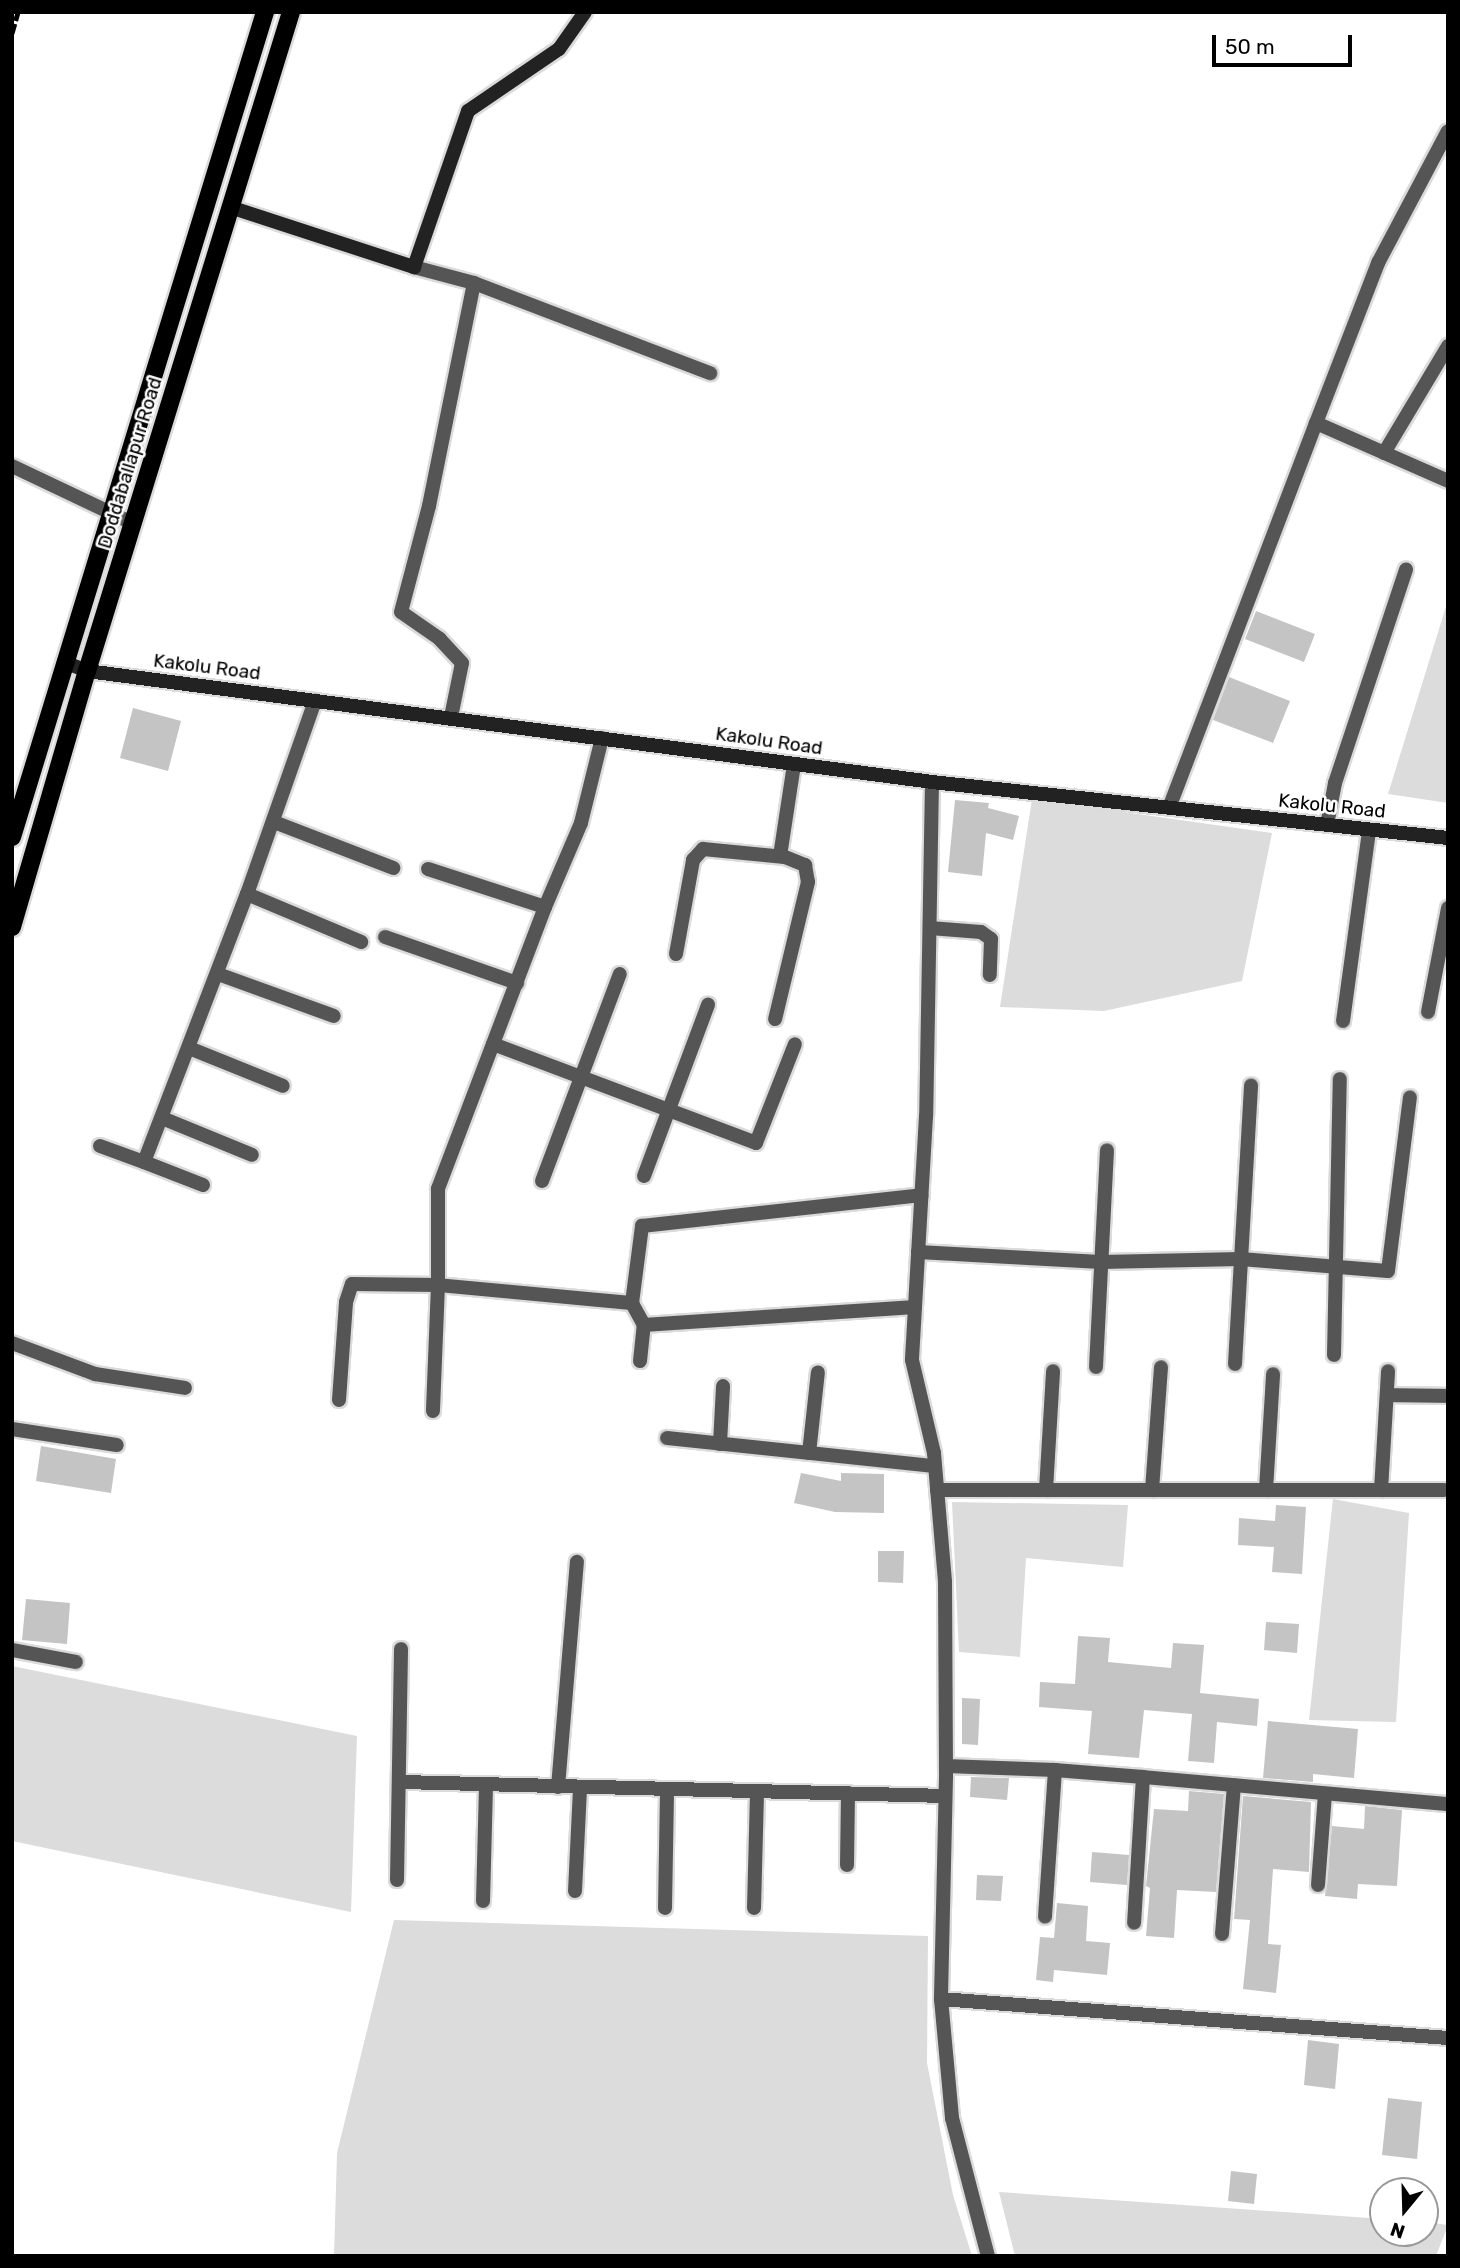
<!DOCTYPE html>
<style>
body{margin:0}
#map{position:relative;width:1460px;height:2268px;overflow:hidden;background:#fff;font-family:Rubik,sans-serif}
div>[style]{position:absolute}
.green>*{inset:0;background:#dcdcdc}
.building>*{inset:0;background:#c4c4c4}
.roads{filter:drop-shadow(2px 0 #dbdbdb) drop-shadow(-2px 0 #dbdbdb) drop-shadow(0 2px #dbdbdb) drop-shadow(0 -2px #dbdbdb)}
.minor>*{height:14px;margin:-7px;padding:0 7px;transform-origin:7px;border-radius:7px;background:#555}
.tertiary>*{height:14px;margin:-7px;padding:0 7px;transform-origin:7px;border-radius:7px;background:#555}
.secondary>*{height:14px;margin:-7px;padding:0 7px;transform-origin:7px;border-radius:7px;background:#222}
.primary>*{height:18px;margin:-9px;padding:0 9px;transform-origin:9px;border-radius:9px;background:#000}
.rail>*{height:5px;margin-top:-2.5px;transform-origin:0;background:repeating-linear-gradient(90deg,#000 0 10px,transparent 0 13.5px)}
span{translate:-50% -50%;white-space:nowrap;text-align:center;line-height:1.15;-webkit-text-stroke:5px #fff;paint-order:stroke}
.street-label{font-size:19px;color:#000}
.frame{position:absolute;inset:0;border:14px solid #000;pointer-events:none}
.north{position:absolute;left:1369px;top:2177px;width:70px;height:70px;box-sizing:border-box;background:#fff;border:2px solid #999;border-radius:50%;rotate:199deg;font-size:19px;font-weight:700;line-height:28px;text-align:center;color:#000}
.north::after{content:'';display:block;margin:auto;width:24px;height:32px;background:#000;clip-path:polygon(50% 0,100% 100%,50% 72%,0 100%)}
.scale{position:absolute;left:1212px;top:35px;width:140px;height:32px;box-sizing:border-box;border:4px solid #000;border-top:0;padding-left:9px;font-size:21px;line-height:24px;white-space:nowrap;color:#000;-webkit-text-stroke:5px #fff;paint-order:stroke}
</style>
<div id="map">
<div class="green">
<i style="clip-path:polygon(1448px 600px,1448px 803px,1388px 794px)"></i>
<i style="clip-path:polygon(1032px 799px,1272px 833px,1242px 981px,1104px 1011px,1000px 1007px)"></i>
<i style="clip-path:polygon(1333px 1499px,1409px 1513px,1396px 1722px,1309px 1720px)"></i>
<i style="clip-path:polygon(952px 1502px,1128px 1505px,1123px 1567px,1026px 1558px,1020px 1657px,959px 1652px)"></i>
<i style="clip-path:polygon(12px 1666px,357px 1736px,351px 1912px,12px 1841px)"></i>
<i style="clip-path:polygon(394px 1920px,928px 1936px,927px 2063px,953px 2195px,972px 2256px,334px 2256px,337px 2153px)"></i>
<i style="clip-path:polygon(999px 2192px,1383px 2219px,1383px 2233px,1425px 2233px,1425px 2222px,1448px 2225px,1436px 2256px,1015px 2256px)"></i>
</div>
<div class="building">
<i style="clip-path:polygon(1256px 611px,1315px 634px,1304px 662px,1245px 639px)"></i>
<i style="clip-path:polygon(1229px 677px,1290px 701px,1273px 743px,1213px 720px)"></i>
<i style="clip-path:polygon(133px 708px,181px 721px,168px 771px,120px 758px)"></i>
<i style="clip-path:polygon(955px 800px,989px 803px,988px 808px,1019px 816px,1013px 840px,986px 833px,982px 876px,948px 872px)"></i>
<i style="clip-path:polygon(41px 1446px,116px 1459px,111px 1493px,36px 1481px)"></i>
<i style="clip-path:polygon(801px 1473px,841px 1481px,841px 1473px,884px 1474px,884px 1513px,835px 1512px,794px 1503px)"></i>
<i style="clip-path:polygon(1276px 1505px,1306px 1507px,1302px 1574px,1272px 1572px,1274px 1547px,1238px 1545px,1239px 1518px,1275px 1521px)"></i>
<i style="clip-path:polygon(878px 1551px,904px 1551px,903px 1583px,878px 1582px)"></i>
<i style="clip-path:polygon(26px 1599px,70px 1603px,67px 1644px,22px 1640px)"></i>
<i style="clip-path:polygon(1266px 1622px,1299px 1624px,1297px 1653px,1264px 1650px)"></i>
<i style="clip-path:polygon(1078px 1636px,1110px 1638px,1108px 1662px,1171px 1668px,1173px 1643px,1204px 1645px,1200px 1693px,1259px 1699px,1257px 1726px,1217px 1722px,1214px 1763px,1188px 1761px,1192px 1714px,1144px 1710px,1139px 1758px,1088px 1754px,1092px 1711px,1039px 1707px,1040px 1682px,1075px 1684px)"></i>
<i style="clip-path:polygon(962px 1698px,980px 1699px,978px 1745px,962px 1744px)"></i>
<i style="clip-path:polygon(1268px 1721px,1358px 1729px,1354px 1778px,1313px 1774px,1313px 1782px,1263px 1778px)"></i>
<i style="clip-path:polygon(971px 1777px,1009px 1778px,1007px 1800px,970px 1797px)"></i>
<i style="clip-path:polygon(1189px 1791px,1224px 1794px,1216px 1892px,1177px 1890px,1174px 1938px,1146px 1936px,1150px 1888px,1146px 1886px,1154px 1809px,1188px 1811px)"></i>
<i style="clip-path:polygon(1243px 1796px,1311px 1802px,1309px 1872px,1273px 1869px,1268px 1944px,1281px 1945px,1276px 1993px,1243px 1989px,1250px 1920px,1234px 1919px)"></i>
<i style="clip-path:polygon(1365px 1806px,1402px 1810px,1397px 1886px,1358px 1884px,1357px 1899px,1325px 1896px,1332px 1826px,1364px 1829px)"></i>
<i style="clip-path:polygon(1092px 1852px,1129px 1855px,1127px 1885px,1090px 1882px)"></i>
<i style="clip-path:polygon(977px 1875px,1003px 1876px,1001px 1901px,976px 1900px)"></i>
<i style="clip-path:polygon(1057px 1903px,1088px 1906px,1086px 1941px,1110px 1943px,1107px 1975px,1054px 1970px,1053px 1982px,1036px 1980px,1040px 1937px,1054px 1938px)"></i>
<i style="clip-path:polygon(1308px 2040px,1339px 2044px,1335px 2089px,1304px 2085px)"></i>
<i style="clip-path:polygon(1388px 2098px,1422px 2102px,1417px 2159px,1382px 2155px)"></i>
<i style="clip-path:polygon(1231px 2171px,1257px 2174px,1254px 2204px,1228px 2201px)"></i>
</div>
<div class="roads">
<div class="minor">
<i style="left:414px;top:267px;width:62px;rotate:14.9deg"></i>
<i style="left:1316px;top:423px;width:172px;rotate:-68.8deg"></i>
<i style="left:1378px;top:263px;width:149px;rotate:-62.1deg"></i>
<i style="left:1384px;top:453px;width:125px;rotate:-59.1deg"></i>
<i style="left:12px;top:466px;width:135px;rotate:25.4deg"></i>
<i style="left:451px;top:717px;width:55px;rotate:-78.5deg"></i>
<i style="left:462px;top:663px;width:33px;rotate:-133deg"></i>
<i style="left:440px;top:639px;width:47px;rotate:-145.3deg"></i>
<i style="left:401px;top:612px;width:110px;rotate:-75.2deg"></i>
<i style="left:429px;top:506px;width:227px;rotate:-78.6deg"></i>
<i style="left:474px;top:283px;width:253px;rotate:20.9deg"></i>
<i style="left:602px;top:738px;width:88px;rotate:103.9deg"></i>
<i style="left:581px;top:823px;width:91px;rotate:113.2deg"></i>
<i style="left:545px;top:907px;width:302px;rotate:110.8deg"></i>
<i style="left:438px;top:1189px;width:96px;rotate:90deg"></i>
<i style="left:438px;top:1285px;width:195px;rotate:5.3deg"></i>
<i style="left:1169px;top:808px;width:412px;rotate:-69.1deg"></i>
<i style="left:1316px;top:423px;width:144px;rotate:23.7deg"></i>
<i style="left:274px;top:822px;width:128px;rotate:21.1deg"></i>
<i style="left:1327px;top:825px;width:43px;rotate:-79.2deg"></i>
<i style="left:1335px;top:783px;width:225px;rotate:-71.6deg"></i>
<i style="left:780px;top:856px;width:93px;rotate:-81.3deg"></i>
<i style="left:428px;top:869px;width:123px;rotate:18deg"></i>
<i style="left:247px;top:894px;width:124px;rotate:22.8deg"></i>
<i style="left:930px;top:928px;width:51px;rotate:4.5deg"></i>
<i style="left:981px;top:932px;width:12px;rotate:35deg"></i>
<i style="left:991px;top:939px;width:36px;rotate:92deg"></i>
<i style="left:385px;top:937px;width:140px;rotate:19.2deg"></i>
<i style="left:676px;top:954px;width:96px;rotate:-79.7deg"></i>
<i style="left:693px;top:860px;width:15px;rotate:-48deg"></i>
<i style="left:703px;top:849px;width:82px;rotate:5.6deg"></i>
<i style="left:785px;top:857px;width:22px;rotate:22deg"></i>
<i style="left:805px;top:865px;width:17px;rotate:80deg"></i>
<i style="left:808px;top:882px;width:141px;rotate:103.5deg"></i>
<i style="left:218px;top:974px;width:123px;rotate:19.9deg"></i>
<i style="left:1428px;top:1012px;width:106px;rotate:-79.1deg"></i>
<i style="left:1343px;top:1021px;width:193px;rotate:-82.2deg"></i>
<i style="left:493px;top:1044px;width:281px;rotate:20.6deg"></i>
<i style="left:756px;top:1143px;width:106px;rotate:-68.5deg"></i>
<i style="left:189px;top:1048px;width:101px;rotate:22deg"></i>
<i style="left:162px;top:1118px;width:97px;rotate:22.3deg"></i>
<i style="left:100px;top:1146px;width:47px;rotate:20deg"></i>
<i style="left:644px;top:1176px;width:183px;rotate:-69.5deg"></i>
<i style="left:542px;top:1181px;width:221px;rotate:-69.4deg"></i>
<i style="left:203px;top:1185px;width:63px;rotate:-158.7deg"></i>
<i style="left:144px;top:1162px;width:287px;rotate:-69deg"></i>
<i style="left:247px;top:894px;width:205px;rotate:-70.6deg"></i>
<i style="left:918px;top:1252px;width:183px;rotate:3.1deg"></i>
<i style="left:1101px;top:1262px;width:140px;rotate:-1.2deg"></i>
<i style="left:1241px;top:1259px;width:147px;rotate:4.7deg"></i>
<i style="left:1388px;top:1271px;width:175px;rotate:-82.8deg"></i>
<i style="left:915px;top:1307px;width:272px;rotate:176.2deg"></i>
<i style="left:644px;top:1325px;width:25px;rotate:-119deg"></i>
<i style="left:632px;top:1303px;width:78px;rotate:-82.6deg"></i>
<i style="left:642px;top:1226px;width:281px;rotate:-6.3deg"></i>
<i style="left:12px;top:1343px;width:89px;rotate:20.5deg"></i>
<i style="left:95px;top:1374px;width:91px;rotate:8.8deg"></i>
<i style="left:1334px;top:1355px;width:276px;rotate:-88.8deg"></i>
<i style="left:640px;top:1361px;width:36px;rotate:-84deg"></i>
<i style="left:1235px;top:1364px;width:279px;rotate:-86.7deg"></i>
<i style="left:1096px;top:1367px;width:217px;rotate:-87.1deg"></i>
<i style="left:1387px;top:1395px;width:61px;rotate:0.9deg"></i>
<i style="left:339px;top:1400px;width:98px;rotate:-85.9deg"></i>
<i style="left:346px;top:1302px;width:19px;rotate:-72deg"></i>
<i style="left:352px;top:1284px;width:86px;rotate:0.7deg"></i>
<i style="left:438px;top:1285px;width:126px;rotate:92.3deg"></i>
<i style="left:12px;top:1429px;width:106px;rotate:8.7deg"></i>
<i style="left:667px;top:1438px;width:269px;rotate:6deg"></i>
<i style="left:720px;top:1444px;width:58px;rotate:-87deg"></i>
<i style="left:809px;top:1453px;width:81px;rotate:-83.7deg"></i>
<i style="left:937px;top:1490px;width:507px"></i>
<i style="left:1046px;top:1490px;width:119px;rotate:-86.6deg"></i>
<i style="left:1152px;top:1490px;width:123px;rotate:-85.8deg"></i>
<i style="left:1266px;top:1490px;width:116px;rotate:-86.5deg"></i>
<i style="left:1381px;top:1490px;width:119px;rotate:-86.6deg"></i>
<i style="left:12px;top:1650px;width:65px;rotate:10.6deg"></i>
<i style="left:946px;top:1766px;width:109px;rotate:2.1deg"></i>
<i style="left:1055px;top:1770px;width:147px;rotate:93.9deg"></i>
<i style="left:1055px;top:1770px;width:88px;rotate:4.5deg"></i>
<i style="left:1143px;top:1777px;width:146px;rotate:93.5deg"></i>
<i style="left:1143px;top:1777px;width:306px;rotate:5.1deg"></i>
<i style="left:401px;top:1782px;width:544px;rotate:1.47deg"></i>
<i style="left:558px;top:1787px;width:226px;rotate:-85.2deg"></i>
<i style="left:847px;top:1865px;width:72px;rotate:-89.2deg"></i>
<i style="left:397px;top:1880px;width:231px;rotate:-89deg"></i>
<i style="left:1318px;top:1885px;width:91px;rotate:-85.6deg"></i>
<i style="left:575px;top:1891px;width:103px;rotate:-87.2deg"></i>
<i style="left:483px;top:1901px;width:116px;rotate:-88.5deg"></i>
<i style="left:665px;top:1908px;width:118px;rotate:-89deg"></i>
<i style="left:754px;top:1908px;width:117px;rotate:-88.5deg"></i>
<i style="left:1222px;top:1934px;width:149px;rotate:-85.4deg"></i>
<i style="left:941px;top:1999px;width:508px;rotate:4.4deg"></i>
</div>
<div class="tertiary">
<i style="left:932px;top:782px;width:334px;rotate:91deg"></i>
<i style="left:926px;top:1116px;width:244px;rotate:93.3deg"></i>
<i style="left:912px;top:1360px;width:96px;rotate:76.7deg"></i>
<i style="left:934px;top:1453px;width:129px;rotate:85.1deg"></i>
<i style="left:945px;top:1582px;width:195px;rotate:89.7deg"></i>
<i style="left:946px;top:1777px;width:222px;rotate:91.3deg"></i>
<i style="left:941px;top:1999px;width:120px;rotate:84.7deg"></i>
<i style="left:952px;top:2118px;width:143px;rotate:75.4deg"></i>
</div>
<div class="secondary">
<i style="left:230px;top:207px;width:194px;rotate:18.1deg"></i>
<i style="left:414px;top:267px;width:165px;rotate:-70.9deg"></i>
<i style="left:468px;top:111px;width:110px;rotate:-34.3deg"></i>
<i style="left:559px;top:49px;width:45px;rotate:-54.9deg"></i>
<i style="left:64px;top:662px;width:25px;rotate:21deg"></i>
<i style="left:87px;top:671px;width:852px;rotate:7.48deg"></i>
<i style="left:932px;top:782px;width:519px;rotate:6.19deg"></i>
</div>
<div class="primary">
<i style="left:12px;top:837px;width:863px;rotate:-72.95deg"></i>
<i style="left:12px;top:927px;width:267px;rotate:-73.7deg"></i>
<i style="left:87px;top:671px;width:690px;rotate:-72.8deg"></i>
</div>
</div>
<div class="rail">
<i style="left:12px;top:33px;width:22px;rotate:-74deg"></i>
</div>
<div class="street-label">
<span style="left:130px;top:463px;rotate:-73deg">Doddaballapur Road</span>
<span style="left:207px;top:667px;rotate:7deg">Kakolu Road</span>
<span style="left:769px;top:741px;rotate:8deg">Kakolu Road</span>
<span style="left:1332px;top:806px;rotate:6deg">Kakolu Road</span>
</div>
<div class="frame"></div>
<div class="north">N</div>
<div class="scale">50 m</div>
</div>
